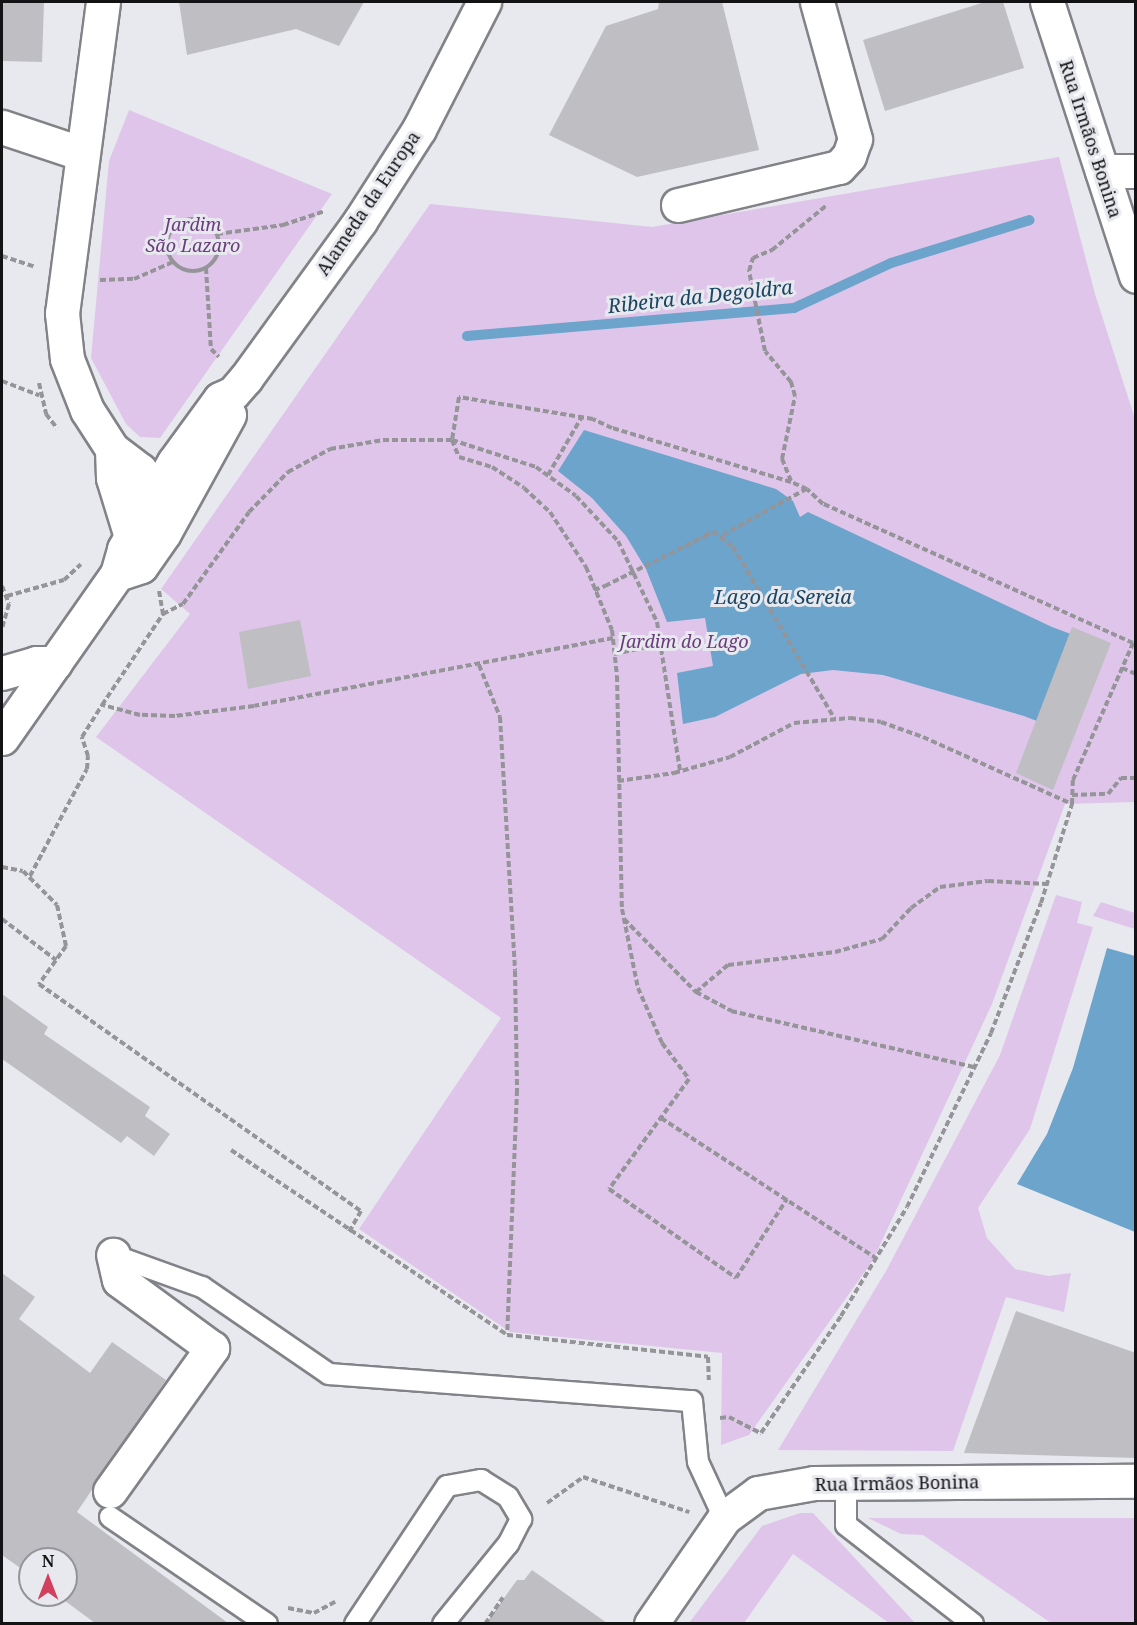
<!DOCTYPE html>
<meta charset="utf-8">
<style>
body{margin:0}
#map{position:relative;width:1137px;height:1625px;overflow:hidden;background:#e8e9ef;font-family:"Noto Serif",serif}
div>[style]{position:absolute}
.green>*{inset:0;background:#dfc5ea}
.water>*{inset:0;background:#6ca4cb}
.stream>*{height:10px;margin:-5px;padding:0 5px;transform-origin:5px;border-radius:5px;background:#6ca4cb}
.building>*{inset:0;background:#bfbec3}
.path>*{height:4px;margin-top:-2px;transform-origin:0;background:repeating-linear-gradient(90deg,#949499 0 6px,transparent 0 9px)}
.path>.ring{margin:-2px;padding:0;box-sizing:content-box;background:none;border:4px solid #949499;border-radius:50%}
.roads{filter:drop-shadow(2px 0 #828388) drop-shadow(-2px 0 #828388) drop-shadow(0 2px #828388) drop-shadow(0 -2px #828388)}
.lane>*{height:20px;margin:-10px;padding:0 10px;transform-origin:10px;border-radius:10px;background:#fff}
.street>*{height:33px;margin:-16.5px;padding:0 16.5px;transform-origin:16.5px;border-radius:16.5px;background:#fff}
.secondary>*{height:33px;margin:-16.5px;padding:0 16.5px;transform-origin:16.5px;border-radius:16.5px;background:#fff}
.path-bridge>*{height:4px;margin-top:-2px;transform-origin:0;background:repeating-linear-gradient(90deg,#949499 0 6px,transparent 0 9px)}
span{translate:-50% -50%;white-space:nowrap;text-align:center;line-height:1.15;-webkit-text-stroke:6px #e8e9ef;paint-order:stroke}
.street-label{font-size:18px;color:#131315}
.park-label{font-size:18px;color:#6a3c7c;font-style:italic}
.water-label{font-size:20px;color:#1a4662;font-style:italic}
.frame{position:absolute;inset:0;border:3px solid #131315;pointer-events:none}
.north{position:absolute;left:18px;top:1547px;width:60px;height:60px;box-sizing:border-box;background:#e8e9ef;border:2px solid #939398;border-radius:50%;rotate:0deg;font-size:16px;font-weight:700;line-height:24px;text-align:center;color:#131315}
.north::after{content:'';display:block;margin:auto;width:21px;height:27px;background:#d1415d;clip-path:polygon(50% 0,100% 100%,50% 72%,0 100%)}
</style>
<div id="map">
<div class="green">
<i style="clip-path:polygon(129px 110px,332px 194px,160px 438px,140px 437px,126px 424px,91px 358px,109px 161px)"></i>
<i style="clip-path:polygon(1059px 157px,1095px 294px,1135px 419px,1135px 802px,1065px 804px,992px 1004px,873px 1260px,749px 1435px,721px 1445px,722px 1353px,510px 1332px,359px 1229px,501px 1018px,96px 737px,190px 614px,161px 589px,430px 204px,652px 227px)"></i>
<i style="clip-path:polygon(1056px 895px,1082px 902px,1077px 923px,1093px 927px,1030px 1129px,978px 1208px,987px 1238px,1015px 1269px,1048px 1276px,1071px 1273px,1064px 1312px,1006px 1297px,953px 1451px,778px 1450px,886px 1271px,1000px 1055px)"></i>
<i style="clip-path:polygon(1101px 902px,1135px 913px,1135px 929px,1093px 916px)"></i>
<i style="clip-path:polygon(800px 1513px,813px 1513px,915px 1623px,889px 1623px,793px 1554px,744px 1623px,689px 1623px,762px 1526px)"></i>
<i style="clip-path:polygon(868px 1518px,1135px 1518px,1135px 1623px,1051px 1623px,923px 1535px,901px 1534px)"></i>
</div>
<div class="water">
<i style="clip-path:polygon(584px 430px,776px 489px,793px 501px,800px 517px,808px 512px,1052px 627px,1108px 648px,1073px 735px,1024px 716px,883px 675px,833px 670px,801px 674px,715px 717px,683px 724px,677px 673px,713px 666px,705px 618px,667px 622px,646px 569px,626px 536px,592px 498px,558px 471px)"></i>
<i style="clip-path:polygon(1107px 948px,1135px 956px,1135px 1232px,1017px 1184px,1047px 1134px,1073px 1068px)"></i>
</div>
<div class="stream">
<i style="left:467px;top:336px;width:328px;rotate:-4.9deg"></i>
<i style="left:794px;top:308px;width:107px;rotate:-24.9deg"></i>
<i style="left:891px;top:263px;width:145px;rotate:-17.2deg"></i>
</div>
<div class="building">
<i style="clip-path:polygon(2px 2px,44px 2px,42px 62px,2px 61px)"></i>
<i style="clip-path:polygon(179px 2px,364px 2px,339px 46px,296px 29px,187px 55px)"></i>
<i style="clip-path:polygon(659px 2px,722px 2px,759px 150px,637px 177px,549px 135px,606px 26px,658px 9px)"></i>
<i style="clip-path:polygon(985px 2px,1003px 2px,1024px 68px,885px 111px,863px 40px)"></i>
<i style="clip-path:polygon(300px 620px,311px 676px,248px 689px,239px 632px)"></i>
<i style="clip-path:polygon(1072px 627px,1111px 643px,1053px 790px,1016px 773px)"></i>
<i style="clip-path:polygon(2px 994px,48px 1027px,44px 1034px,150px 1107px,145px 1116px,170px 1134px,154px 1156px,127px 1136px,121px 1143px,2px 1059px)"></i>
<i style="clip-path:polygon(2px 1273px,35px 1297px,19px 1319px,90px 1373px,112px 1342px,166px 1380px,77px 1512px,228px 1623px,95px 1623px,57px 1595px,66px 1595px,66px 1559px,30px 1559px,30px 1575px,2px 1555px)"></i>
<i style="clip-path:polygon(1016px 1311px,1136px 1353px,1136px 1458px,964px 1453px)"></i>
<i style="clip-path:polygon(532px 1570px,607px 1623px,486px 1623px,517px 1580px,524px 1580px)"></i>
</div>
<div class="path">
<i class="ring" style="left:167px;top:219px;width:48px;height:48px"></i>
<i style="left:217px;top:234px;width:67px;rotate:-7.8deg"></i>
<i style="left:283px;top:225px;width:44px;rotate:-18.4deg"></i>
<i style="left:2px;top:256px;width:35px;rotate:18deg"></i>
<i style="left:206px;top:268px;width:81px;rotate:86.5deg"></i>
<i style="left:211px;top:349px;width:11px;rotate:45deg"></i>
<i style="left:100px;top:280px;width:34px;rotate:-2deg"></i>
<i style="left:134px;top:279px;width:43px;rotate:-23.6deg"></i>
<i style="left:2px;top:381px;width:40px;rotate:21deg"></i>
<i style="left:39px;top:383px;width:32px;rotate:77deg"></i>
<i style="left:46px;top:414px;width:18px;rotate:52deg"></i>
<i style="left:548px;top:475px;width:66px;rotate:-59.9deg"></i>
<i style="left:791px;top:481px;width:24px;rotate:-112deg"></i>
<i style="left:782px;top:459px;width:64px;rotate:-78.3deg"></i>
<i style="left:795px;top:396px;width:15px;rotate:-106deg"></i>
<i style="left:791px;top:382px;width:40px;rotate:-130deg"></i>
<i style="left:765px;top:351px;width:82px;rotate:-101.3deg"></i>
<i style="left:749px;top:271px;width:14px;rotate:-73deg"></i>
<i style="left:753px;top:258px;width:21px;rotate:-23deg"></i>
<i style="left:772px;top:250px;width:71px;rotate:-39.3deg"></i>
<i style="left:723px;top:535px;width:95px;rotate:-29deg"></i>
<i style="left:705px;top:536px;width:9px;rotate:-32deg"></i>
<i style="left:713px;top:531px;width:26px;rotate:39deg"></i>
<i style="left:733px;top:547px;width:199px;rotate:59.4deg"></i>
<i style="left:2px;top:586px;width:19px;rotate:69deg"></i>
<i style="left:9px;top:604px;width:25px;rotate:106deg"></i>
<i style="left:594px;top:590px;width:12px;rotate:-20deg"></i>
<i style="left:159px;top:591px;width:23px;rotate:80deg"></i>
<i style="left:7px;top:596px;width:59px;rotate:-15.7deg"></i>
<i style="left:64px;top:580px;width:23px;rotate:-43deg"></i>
<i style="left:613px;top:638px;width:365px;rotate:169.3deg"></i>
<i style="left:254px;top:706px;width:80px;rotate:172.8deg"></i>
<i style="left:175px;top:716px;width:35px;rotate:-178deg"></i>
<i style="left:140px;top:715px;width:39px;rotate:-165deg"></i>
<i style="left:102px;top:705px;width:110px;rotate:-56.2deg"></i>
<i style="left:163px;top:614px;width:22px;rotate:-27deg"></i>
<i style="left:183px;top:604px;width:113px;rotate:-54.3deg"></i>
<i style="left:249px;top:512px;width:56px;rotate:-45.7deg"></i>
<i style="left:288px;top:472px;width:48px;rotate:-28.7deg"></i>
<i style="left:330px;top:449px;width:54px;rotate:-9.6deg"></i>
<i style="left:383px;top:440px;width:69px"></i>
<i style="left:452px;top:440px;width:88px;rotate:17.8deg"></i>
<i style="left:536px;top:467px;width:49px;rotate:35.9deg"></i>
<i style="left:576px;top:496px;width:62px;rotate:47deg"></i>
<i style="left:618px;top:541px;width:90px;rotate:64.3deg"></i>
<i style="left:657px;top:622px;width:151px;rotate:81.2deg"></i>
<i style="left:614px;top:654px;width:48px;rotate:-12deg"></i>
<i style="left:479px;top:665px;width:56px;rotate:68deg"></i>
<i style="left:500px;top:717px;width:254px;rotate:86.6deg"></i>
<i style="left:515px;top:971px;width:119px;rotate:89deg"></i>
<i style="left:517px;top:1090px;width:244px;rotate:92.3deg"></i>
<i style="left:1122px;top:668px;width:15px;rotate:23deg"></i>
<i style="left:618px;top:781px;width:57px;rotate:-8.1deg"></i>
<i style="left:674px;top:773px;width:58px;rotate:-15.9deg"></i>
<i style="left:730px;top:757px;width:72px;rotate:-28deg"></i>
<i style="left:794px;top:723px;width:56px;rotate:-5.1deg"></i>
<i style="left:850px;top:718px;width:31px;rotate:7deg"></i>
<i style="left:881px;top:722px;width:45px;rotate:19.7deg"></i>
<i style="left:923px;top:737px;width:163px;rotate:24.2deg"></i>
<i style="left:1072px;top:795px;width:36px;rotate:-2deg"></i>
<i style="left:1108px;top:794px;width:21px;rotate:-51deg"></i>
<i style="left:1121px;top:778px;width:15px"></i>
<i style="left:2px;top:867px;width:21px;rotate:11deg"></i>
<i style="left:23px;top:871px;width:48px;rotate:45deg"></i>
<i style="left:57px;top:905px;width:42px;rotate:77.6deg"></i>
<i style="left:66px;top:946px;width:47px;rotate:125.4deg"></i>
<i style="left:39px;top:984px;width:394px;rotate:35.2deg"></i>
<i style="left:361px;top:1211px;width:24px;rotate:120deg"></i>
<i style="left:30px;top:876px;width:121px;rotate:-62deg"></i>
<i style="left:87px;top:769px;width:13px;rotate:-86deg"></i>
<i style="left:88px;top:756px;width:20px;rotate:-108deg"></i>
<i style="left:82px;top:737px;width:38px;rotate:-58deg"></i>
<i style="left:2px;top:919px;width:68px;rotate:37.2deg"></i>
<i style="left:624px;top:919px;width:103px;rotate:45.4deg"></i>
<i style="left:696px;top:992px;width:40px;rotate:28deg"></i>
<i style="left:731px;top:1011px;width:249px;rotate:13deg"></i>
<i style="left:696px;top:992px;width:42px;rotate:-40.2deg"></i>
<i style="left:728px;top:965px;width:108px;rotate:-6.9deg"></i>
<i style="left:835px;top:952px;width:49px;rotate:-15.5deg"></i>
<i style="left:882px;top:939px;width:42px;rotate:-46.9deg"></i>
<i style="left:911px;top:908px;width:36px;rotate:-36deg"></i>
<i style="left:940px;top:887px;width:48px;rotate:-7.1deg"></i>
<i style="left:988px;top:881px;width:59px;rotate:2.9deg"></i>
<i style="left:661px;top:1118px;width:258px;rotate:33.1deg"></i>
<i style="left:231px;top:1150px;width:332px;rotate:33.8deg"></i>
<i style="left:507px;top:1335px;width:202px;rotate:6.2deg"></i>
<i style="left:708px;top:1357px;width:23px;rotate:88deg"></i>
<i style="left:720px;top:1418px;width:9px;rotate:-6deg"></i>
<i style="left:729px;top:1417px;width:36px;rotate:27deg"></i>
<i style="left:761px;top:1433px;width:142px;rotate:-55.6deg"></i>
<i style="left:841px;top:1316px;width:127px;rotate:-58.8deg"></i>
<i style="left:907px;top:1207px;width:193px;rotate:-64.2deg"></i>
<i style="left:991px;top:1033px;width:139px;rotate:-69deg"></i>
<i style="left:1041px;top:903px;width:104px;rotate:-72.6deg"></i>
<i style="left:1072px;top:804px;width:24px;rotate:-88deg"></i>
<i style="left:1073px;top:780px;width:150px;rotate:-66.3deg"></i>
<i style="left:1133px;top:643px;width:340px;rotate:-155.8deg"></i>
<i style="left:823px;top:504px;width:22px;rotate:-137deg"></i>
<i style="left:807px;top:489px;width:17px;rotate:-156deg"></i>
<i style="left:791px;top:482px;width:187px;rotate:-163.2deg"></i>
<i style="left:612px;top:428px;width:21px;rotate:-155deg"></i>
<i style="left:593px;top:419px;width:136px;rotate:-170.7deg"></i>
<i style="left:459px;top:397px;width:44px;rotate:99.2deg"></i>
<i style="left:452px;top:440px;width:18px;rotate:68deg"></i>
<i style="left:459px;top:457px;width:34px;rotate:17deg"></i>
<i style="left:492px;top:467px;width:38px;rotate:33deg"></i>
<i style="left:524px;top:488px;width:35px;rotate:43deg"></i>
<i style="left:550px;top:512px;width:66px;rotate:56.8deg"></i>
<i style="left:586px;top:567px;width:68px;rotate:67.6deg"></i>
<i style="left:612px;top:630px;width:46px;rotate:83.8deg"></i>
<i style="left:617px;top:676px;width:233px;rotate:88.8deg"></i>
<i style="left:622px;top:909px;width:81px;rotate:78.6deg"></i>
<i style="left:638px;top:988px;width:60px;rotate:66.4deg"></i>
<i style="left:662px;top:1043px;width:45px;rotate:53.1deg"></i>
<i style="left:689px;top:1079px;width:136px;rotate:126deg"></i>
<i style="left:609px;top:1189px;width:155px;rotate:35deg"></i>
<i style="left:736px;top:1278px;width:94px;rotate:-57.2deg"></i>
<i style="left:547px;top:1503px;width:44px;rotate:-35.8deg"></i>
<i style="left:583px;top:1477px;width:112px;rotate:18.3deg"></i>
<i style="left:288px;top:1608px;width:26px;rotate:11deg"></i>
<i style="left:314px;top:1613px;width:24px;rotate:-28deg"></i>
<i style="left:485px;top:1624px;width:32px;rotate:-56deg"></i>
</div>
<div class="roads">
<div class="lane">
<i style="left:113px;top:1255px;width:95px;rotate:19.8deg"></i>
<i style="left:202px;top:1287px;width:154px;rotate:34.4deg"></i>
<i style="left:329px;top:1374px;width:364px;rotate:4.3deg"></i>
<i style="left:692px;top:1401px;width:61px;rotate:84.4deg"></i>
<i style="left:698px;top:1462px;width:62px;rotate:65.1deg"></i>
<i style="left:846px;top:1483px;width:42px;rotate:90deg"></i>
<i style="left:846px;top:1525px;width:161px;rotate:37.9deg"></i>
<i style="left:110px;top:1517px;width:190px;rotate:34.3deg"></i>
<i style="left:355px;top:1624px;width:166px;rotate:-56.3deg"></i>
<i style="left:447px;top:1486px;width:35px;rotate:-10deg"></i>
<i style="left:481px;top:1480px;width:32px;rotate:32deg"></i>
<i style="left:508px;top:1497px;width:26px;rotate:59deg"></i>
<i style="left:521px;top:1519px;width:28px;rotate:117deg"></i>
<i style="left:508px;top:1544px;width:103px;rotate:129.1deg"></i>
</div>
<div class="street">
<i style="left:103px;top:2px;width:314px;rotate:97.5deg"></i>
<i style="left:62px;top:313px;width:46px;rotate:83.8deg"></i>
<i style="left:67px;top:359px;width:55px;rotate:68.6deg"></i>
<i style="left:87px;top:410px;width:46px;rotate:57.3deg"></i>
<i style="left:112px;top:449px;width:35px;rotate:37deg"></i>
<i style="left:140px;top:470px;width:34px;rotate:75deg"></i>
<i style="left:1047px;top:2px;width:288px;rotate:72deg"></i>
<i style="left:2px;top:127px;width:82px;rotate:18.4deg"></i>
<i style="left:1102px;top:171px;width:34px"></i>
<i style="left:678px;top:205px;width:165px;rotate:-13.3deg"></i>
<i style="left:839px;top:167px;width:15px;rotate:-48deg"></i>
<i style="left:849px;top:156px;width:18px;rotate:-71deg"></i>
<i style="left:855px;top:139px;width:142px;rotate:-105.5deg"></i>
<i style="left:112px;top:449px;width:29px;rotate:88deg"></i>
<i style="left:113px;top:478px;width:62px;rotate:73deg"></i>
<i style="left:2px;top:673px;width:35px;rotate:-16deg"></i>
<i style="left:36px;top:663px;width:19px"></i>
<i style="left:110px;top:1491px;width:176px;rotate:-54.5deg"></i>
<i style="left:212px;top:1348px;width:115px;rotate:-143.8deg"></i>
<i style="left:119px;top:1280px;width:26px;rotate:-103deg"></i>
<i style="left:651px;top:1624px;width:129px;rotate:-55.4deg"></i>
<i style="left:724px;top:1518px;width:42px;rotate:-36.3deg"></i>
<i style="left:758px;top:1493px;width:57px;rotate:-10.1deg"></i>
<i style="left:814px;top:1483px;width:322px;rotate:-0.4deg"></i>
</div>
<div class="secondary">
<i style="left:117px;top:574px;width:25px;rotate:-18deg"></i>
<i style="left:141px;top:566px;width:40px;rotate:-55.1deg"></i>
<i style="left:164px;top:533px;width:135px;rotate:-61.2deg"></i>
<i style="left:2px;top:738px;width:200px;rotate:-55deg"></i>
<i style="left:117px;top:574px;width:26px;rotate:-74deg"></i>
<i style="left:124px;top:549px;width:100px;rotate:-60.1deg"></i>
<i style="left:174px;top:462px;width:78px;rotate:-53.9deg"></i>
<i style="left:220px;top:399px;width:14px;rotate:-25deg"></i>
<i style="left:233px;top:393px;width:20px;rotate:-49deg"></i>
<i style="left:246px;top:378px;width:194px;rotate:-54deg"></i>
<i style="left:360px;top:221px;width:109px;rotate:-57.3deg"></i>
<i style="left:419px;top:129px;width:143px;rotate:-62.9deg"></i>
</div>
</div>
<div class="path-bridge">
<i style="left:605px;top:586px;width:112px;rotate:-26.6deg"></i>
</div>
<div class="street-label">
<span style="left:1091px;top:139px;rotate:72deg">Rua Irmãos Bonina</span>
<span style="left:368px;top:203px;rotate:-56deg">Alameda da Europa</span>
<span style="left:897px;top:1483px;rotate:-1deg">Rua Irmãos Bonina</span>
</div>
<div class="park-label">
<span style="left:193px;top:235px">Jardim<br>São Lazaro</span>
<span style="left:684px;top:641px">Jardim do Lago</span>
</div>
<div class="water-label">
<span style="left:700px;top:296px;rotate:-6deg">Ribeira da Degoldra</span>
<span style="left:783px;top:596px">Lago da Sereia</span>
</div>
<div class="frame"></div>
<div class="north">N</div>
</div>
